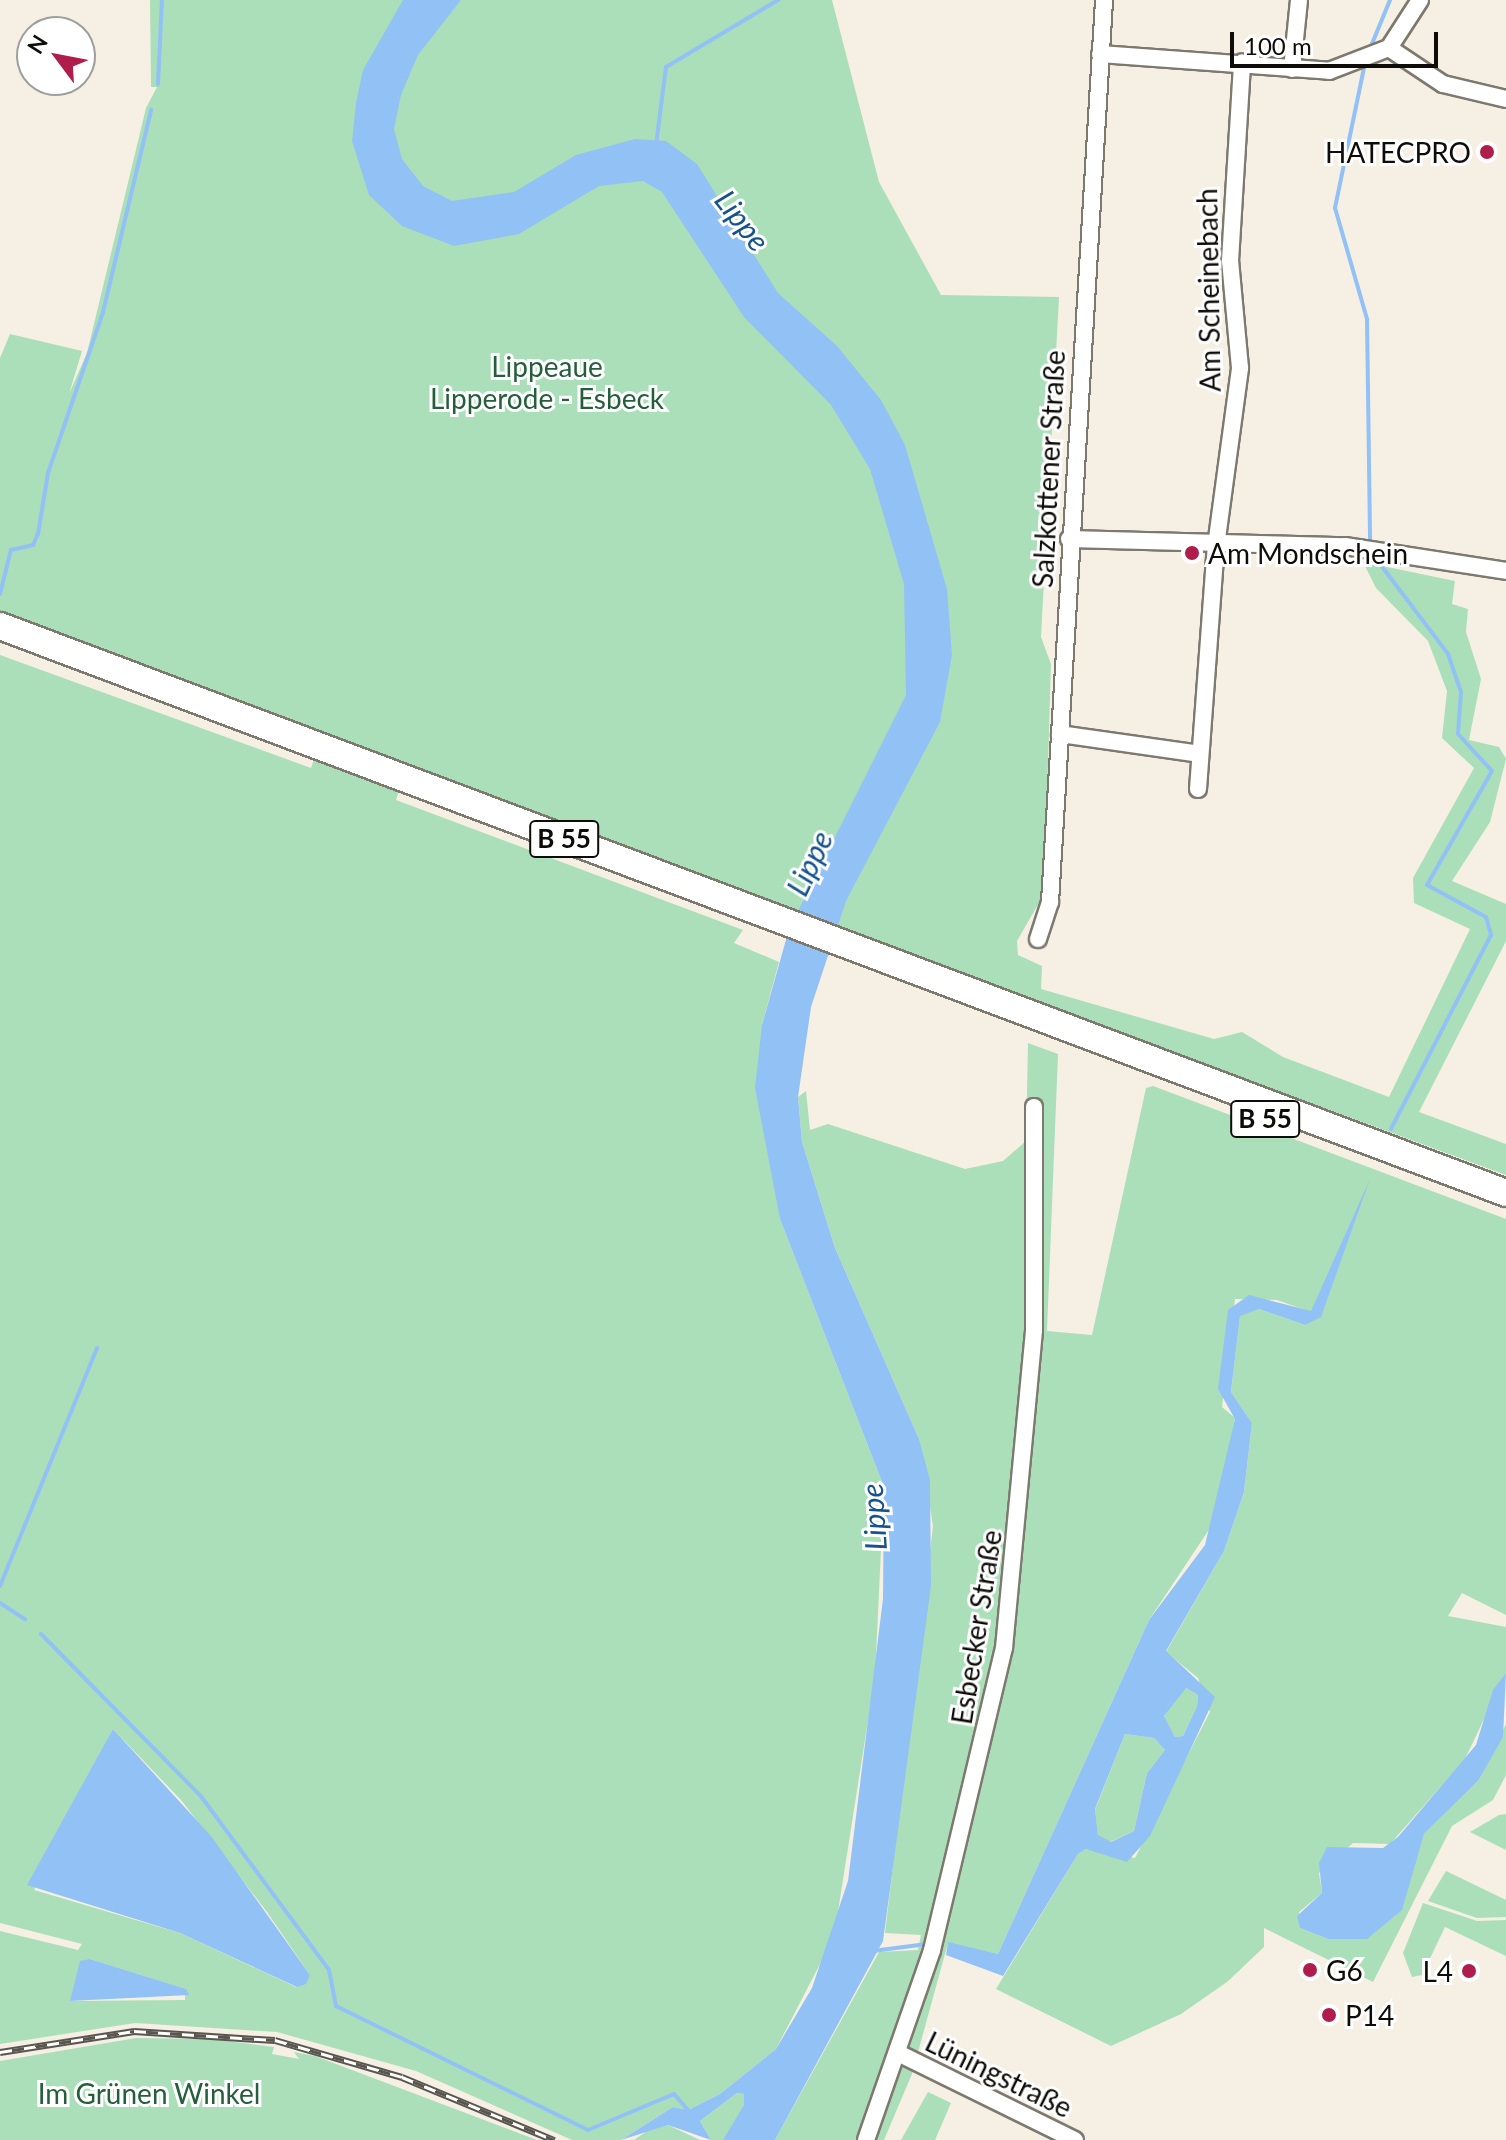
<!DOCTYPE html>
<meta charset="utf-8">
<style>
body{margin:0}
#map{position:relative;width:1506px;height:2140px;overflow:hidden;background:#f5efe4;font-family:Lato,sans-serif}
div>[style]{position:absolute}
.green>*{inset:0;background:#abdfba}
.water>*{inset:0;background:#92c1f5}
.stream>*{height:4px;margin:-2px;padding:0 2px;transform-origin:2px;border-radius:2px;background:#92c1f5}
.roads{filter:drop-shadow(2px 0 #7d796f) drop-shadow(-2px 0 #7d796f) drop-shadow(0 2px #7d796f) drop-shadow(0 -2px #7d796f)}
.minor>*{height:16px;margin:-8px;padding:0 8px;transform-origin:8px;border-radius:8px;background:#fff}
.trunk>*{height:26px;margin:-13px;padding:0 13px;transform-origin:13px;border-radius:13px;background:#fff}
.rail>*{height:7px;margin-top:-3.5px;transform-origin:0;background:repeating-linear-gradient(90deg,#fff 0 12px,#595650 0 24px);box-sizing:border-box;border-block:2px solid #595650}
.dots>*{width:22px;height:22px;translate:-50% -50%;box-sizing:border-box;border:4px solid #fff;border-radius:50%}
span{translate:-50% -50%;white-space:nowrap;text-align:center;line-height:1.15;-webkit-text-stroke:6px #fff;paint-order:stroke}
.shield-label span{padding:2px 6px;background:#fff;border:2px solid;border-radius:6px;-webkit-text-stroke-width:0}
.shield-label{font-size:26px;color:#0d0c08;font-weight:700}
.poi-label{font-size:28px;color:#0d0c08}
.right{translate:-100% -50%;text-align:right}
.left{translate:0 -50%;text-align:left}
.street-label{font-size:28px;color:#0d0c08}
.park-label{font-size:28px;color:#245e3a}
.water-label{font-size:30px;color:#14538d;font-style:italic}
.north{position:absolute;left:16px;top:16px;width:80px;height:80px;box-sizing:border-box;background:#fff;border:2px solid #9e9e9c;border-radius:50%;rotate:302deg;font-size:22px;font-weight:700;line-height:32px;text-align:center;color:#0d0c08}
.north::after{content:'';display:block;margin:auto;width:28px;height:36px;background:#af1d4c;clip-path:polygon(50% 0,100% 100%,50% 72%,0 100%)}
.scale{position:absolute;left:1230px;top:32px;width:208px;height:36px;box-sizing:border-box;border:4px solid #0d0c08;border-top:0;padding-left:10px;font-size:24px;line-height:28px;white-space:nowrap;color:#0d0c08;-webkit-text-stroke:6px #fff;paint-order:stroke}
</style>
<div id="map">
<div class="green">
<i style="clip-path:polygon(evenodd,150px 0,832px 0,879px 182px,941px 295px,1059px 297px,1041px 637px,1051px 664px,1044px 894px,1017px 941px,1018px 955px,1042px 966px,1041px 989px,1214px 1039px,1242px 1032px,1283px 1057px,1389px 1097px,1470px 929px,1414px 903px,1413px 878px,1474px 768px,1442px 738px,1447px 691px,1428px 641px,1376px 588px,1363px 562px,1455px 581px,1452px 604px,1468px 609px,1466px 632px,1481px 679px,1469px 740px,1499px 747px,1506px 759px,1490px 822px,1452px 881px,1506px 904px,1506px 941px,1419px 1112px,1506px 1144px,1506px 1175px,406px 769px,396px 800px,743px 930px,734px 943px,779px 962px,762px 1025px,780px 1219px,884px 1487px,875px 1676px,834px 1937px,776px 2049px,720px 2094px,688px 2110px,673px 2107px,621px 2140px,572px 2140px,416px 2071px,277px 2032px,135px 2023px,0 2044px,0 1931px,78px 1950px,82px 1944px,0 1923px,0 655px,311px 768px,322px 736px,0 613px,0 358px,10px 334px,82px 351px,69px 394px,87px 353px,146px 108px,157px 87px,151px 87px,150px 0,113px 1729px,181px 1800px,267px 1912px,310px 1975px,296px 1987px,180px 1933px,34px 1890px,113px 1729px,150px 0,90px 1959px,185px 1989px,185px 2000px,70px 2001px,90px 1959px)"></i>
<i style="clip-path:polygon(1028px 1043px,1058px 1054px,1047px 1331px,1092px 1335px,1146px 1088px,1153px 1086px,1506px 1219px,1506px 1615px,1462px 1593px,1448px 1616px,1506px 1627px,1506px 1673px,1465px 1759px,1390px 1844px,1353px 1843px,1319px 1873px,1322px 1893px,1299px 1912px,1300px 1928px,1328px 1939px,1412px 1865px,1424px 1834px,1478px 1781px,1506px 1724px,1506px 1775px,1493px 1800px,1452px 1826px,1373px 1982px,1264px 1928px,1264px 1947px,1227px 1982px,1181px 2014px,1111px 2046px,996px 1989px,1078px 1854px,1086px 1849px,1135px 1858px,1210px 1712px,1198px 1678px,1166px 1652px,1224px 1551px,1244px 1492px,1252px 1423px,1231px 1392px,1240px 1315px,1259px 1309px,1305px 1325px,1311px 1312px,1277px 1300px,1235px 1299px,1222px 1407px,1235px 1418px,1218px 1516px,1149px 1620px,998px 1954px,948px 1943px,912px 2074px,884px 2140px,775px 2140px,879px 1952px,918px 1950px,921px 1935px,885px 1933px,933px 1526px,919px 1439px,835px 1248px,802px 1142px,798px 1097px,806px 1091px,810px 1130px,828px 1124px,965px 1169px,1003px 1161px,1026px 1141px)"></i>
<i style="clip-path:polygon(1186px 1688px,1198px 1695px,1197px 1706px,1183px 1736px,1175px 1737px,1164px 1717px,1178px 1690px)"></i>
<i style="clip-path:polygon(1125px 1734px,1154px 1738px,1165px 1750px,1147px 1773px,1134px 1831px,1110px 1842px,1098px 1836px,1095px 1810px)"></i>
<i style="clip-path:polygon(1506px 1814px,1506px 1850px,1470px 1832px,1499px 1815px)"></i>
<i style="clip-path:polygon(1446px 1871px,1506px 1900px,1506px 1917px,1477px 1918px,1428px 1901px)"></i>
<i style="clip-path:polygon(1423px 1903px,1477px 1921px,1506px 1920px,1506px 1956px,1445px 1927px,1422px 1975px,1412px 1977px,1403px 1953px)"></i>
<i style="clip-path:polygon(136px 2038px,213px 2039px,274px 2047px,272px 2054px,299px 2059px,294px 2052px,315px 2056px,537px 2140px,0 2140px,0 2061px)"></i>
<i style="clip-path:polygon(928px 2092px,951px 2103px,935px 2140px,901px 2140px)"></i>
<i style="clip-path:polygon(737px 2093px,744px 2094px,744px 2105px,735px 2125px,723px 2140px,711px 2140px,700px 2121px)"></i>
<i style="clip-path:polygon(668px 2125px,700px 2140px,634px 2140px,647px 2131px)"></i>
</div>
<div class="water">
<i style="clip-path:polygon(403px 0,461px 0,418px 55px,401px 95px,394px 129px,402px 159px,423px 186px,452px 201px,514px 192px,576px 155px,635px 139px,666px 141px,697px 164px,778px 293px,837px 346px,881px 400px,905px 445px,947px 589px,952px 655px,940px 722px,846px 901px,811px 1007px,798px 1097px,802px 1142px,835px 1248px,919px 1439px,930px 1480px,931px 1586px,883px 1941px,775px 2140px,723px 2140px,744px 2105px,744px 2094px,737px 2093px,700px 2121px,711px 2140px,668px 2125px,621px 2140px,673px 2107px,688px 2110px,720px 2094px,776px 2049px,812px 1988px,848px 1881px,883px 1599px,884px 1487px,780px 1219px,755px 1088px,762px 1025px,789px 929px,906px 695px,904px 584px,870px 469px,831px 405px,744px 317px,662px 192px,643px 181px,599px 186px,519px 234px,454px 246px,402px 226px,369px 195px,352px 141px,356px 103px,363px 70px)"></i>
<i style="clip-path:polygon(evenodd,1370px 1179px,1321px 1317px,1305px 1325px,1259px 1309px,1240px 1316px,1231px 1392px,1252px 1423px,1244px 1492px,1224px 1551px,1166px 1651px,1215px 1697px,1150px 1836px,1127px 1862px,1086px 1849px,1078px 1854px,1003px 1976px,946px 1955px,948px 1942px,998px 1954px,1149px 1620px,1205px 1545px,1235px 1419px,1218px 1389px,1228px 1310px,1249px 1295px,1311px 1311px,1370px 1179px,1186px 1688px,1198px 1695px,1197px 1706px,1183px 1736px,1175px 1737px,1164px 1716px,1186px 1688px,1370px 1179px,1125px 1734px,1154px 1738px,1165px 1750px,1147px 1773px,1134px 1831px,1111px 1842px,1098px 1835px,1095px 1809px,1125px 1734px)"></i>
<i style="clip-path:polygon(1506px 1673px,1503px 1737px,1478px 1781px,1424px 1834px,1402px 1910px,1367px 1939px,1328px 1939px,1300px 1928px,1297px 1916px,1322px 1893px,1319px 1863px,1327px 1847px,1383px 1848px,1398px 1837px,1476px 1745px,1493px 1690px)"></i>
<i style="clip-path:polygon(113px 1729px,211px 1836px,310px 1975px,306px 1984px,297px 1987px,180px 1933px,27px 1885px)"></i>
<i style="clip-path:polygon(90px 1959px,186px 1989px,189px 1995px,70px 2001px,80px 1961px)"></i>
</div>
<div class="stream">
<i style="left:1369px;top:51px;width:55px;rotate:-67.6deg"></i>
<i style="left:1365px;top:63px;width:148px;rotate:101.7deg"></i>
<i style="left:1335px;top:208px;width:116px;rotate:73.9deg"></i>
<i style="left:1367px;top:319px;width:225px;rotate:89.2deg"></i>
<i style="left:158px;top:84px;width:84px;rotate:-87.3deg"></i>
<i style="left:656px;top:145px;width:79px;rotate:-82.7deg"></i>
<i style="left:666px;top:67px;width:131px;rotate:-30.9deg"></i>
<i style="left:1374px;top:556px;width:123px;rotate:52.9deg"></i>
<i style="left:1448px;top:654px;width:40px;rotate:71.1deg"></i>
<i style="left:1461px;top:692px;width:42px;rotate:94.1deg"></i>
<i style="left:1458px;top:734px;width:50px;rotate:47.4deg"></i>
<i style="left:1492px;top:771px;width:131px;rotate:119.7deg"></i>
<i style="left:1427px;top:885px;width:67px;rotate:28.5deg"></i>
<i style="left:1486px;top:917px;width:19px;rotate:74deg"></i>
<i style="left:1491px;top:935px;width:218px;rotate:117.3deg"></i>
<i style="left:0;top:594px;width:45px;rotate:-76deg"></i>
<i style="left:11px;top:550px;width:23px;rotate:-13deg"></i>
<i style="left:33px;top:545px;width:12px;rotate:-66deg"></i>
<i style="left:38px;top:534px;width:62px;rotate:-80.7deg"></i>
<i style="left:48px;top:473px;width:170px;rotate:-71.1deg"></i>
<i style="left:103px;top:312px;width:208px;rotate:-76.6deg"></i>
<i style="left:0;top:1586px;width:257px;rotate:-67.8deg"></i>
<i style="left:0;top:1603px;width:30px;rotate:33deg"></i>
<i style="left:41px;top:1634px;width:226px;rotate:45.4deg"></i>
<i style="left:200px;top:1795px;width:217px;rotate:53.6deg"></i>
<i style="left:329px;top:1970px;width:37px;rotate:79deg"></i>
<i style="left:336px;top:2006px;width:281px;rotate:26.2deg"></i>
<i style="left:588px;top:2130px;width:93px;rotate:-22.7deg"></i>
<i style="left:674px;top:2094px;width:21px;rotate:49deg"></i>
<i style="left:873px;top:1951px;width:54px;rotate:-7.4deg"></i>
</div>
<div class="roads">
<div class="minor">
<i style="left:1389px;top:48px;width:65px;rotate:33.7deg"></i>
<i style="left:1443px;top:84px;width:65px;rotate:13.4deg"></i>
<i style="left:1100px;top:54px;width:230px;rotate:4.2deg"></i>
<i style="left:1329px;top:71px;width:64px;rotate:-21deg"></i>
<i style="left:1389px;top:48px;width:57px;rotate:-57.1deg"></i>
<i style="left:1292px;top:69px;width:69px;rotate:-84.2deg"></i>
<i style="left:1069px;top:539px;width:276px;rotate:1.5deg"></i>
<i style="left:1345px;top:546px;width:163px;rotate:8.8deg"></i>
<i style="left:1060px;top:734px;width:141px;rotate:8.1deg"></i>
<i style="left:1198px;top:789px;width:244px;rotate:-85.8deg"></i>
<i style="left:1216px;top:546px;width:180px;rotate:-82.3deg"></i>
<i style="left:1240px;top:368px;width:107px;rotate:-95.3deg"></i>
<i style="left:1230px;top:261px;width:199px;rotate:-86.5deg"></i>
<i style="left:1038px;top:939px;width:39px;rotate:-72deg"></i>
<i style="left:1050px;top:902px;width:904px;rotate:-86.57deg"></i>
<i style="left:900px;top:2054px;width:195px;rotate:26.2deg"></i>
<i style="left:866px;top:2140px;width:201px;rotate:-70.8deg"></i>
<i style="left:932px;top:1950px;width:310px;rotate:-76.6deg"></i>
<i style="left:1004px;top:1648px;width:319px;rotate:-84.6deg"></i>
<i style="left:1034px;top:1330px;width:223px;rotate:-90deg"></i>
</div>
<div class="trunk">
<i style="left:0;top:626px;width:1609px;rotate:20.63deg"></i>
</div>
</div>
<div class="rail">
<i style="left:0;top:2052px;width:136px;rotate:-8.9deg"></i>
<i style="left:134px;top:2031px;width:141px;rotate:3.7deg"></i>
<i style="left:275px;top:2040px;width:132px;rotate:16.2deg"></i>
<i style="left:402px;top:2077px;width:165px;rotate:22.5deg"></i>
</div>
<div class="dots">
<i style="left:1487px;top:152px;background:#af1d4c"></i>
<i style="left:1192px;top:553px;background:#af1d4c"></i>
<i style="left:1310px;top:1970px;background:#af1d4c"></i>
<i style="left:1469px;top:1971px;background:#af1d4c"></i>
<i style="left:1329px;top:2015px;background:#af1d4c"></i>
</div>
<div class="shield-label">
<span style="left:564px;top:839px">B 55</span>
<span style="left:1265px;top:1119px">B 55</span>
</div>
<div class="poi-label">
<span class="right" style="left:1471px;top:152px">HATECPRO</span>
<span class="left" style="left:1208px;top:553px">Am Mondschein</span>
<span class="left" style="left:1326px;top:1970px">G6</span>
<span class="right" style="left:1453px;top:1971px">L4</span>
<span class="left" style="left:1345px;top:2015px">P14</span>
</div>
<div class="street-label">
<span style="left:1208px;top:290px;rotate:-91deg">Am Scheinebach</span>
<span style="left:1048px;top:469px;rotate:-87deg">Salzkottener Straße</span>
<span style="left:976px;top:1627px;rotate:-81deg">Esbecker Straße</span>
<span style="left:999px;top:2074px;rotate:26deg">Lüningstraße</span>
</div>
<div class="park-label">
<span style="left:547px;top:382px">Lippeaue<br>Lipperode - Esbeck</span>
<span style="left:149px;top:2093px">Im Grünen Winkel</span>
</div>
<div class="water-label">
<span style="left:743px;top:220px;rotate:52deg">Lippe</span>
<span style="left:809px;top:863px;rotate:-65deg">Lippe</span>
<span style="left:873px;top:1517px;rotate:-94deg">Lippe</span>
</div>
<div class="north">N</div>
<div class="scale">100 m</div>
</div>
